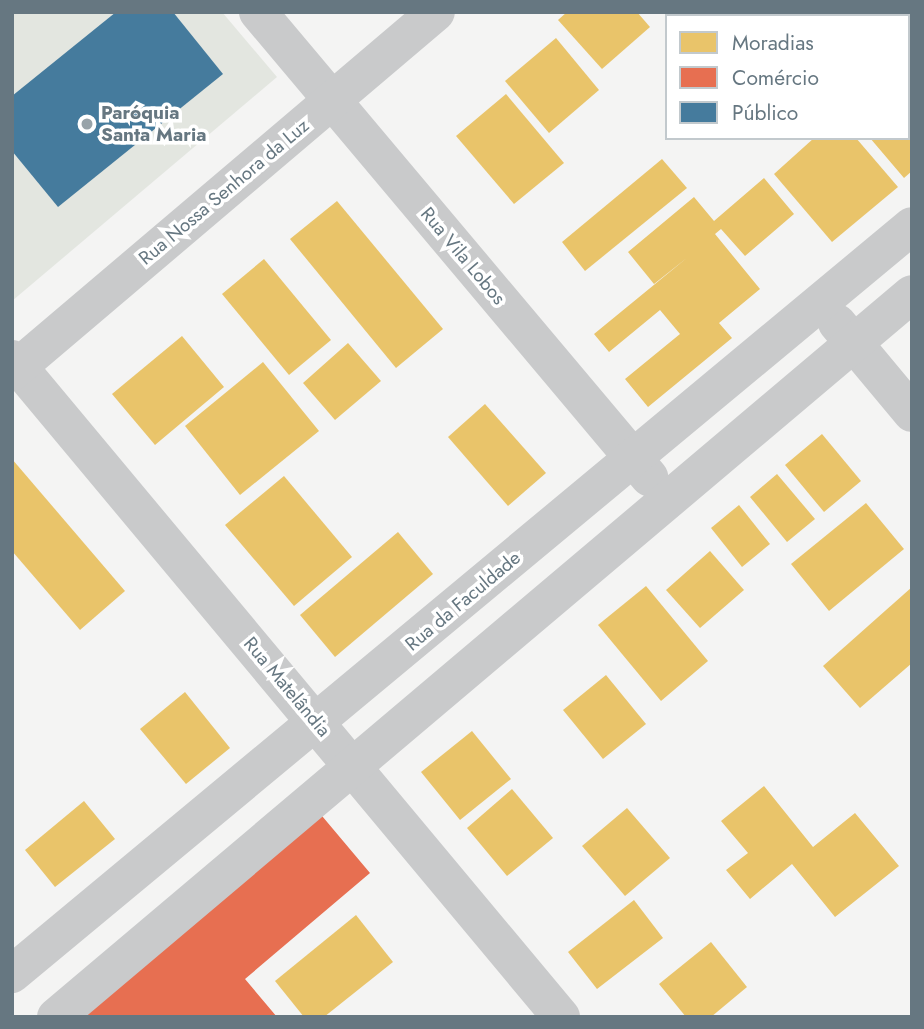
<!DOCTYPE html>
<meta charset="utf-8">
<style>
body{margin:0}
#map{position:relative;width:924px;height:1029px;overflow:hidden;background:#f4f4f3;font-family:Jost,sans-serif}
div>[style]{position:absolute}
.green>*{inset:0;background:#e3e6e0}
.homes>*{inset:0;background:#e9c46a}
.shops>*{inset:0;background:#e76f51}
.public>*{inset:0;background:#457b9d}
.minor>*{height:38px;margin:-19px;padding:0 19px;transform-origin:19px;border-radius:19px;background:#c9cacb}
.dots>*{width:19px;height:19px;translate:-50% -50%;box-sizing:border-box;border:4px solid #fff;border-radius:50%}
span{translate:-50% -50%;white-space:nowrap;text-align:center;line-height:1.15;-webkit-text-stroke:7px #fff;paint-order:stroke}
.poi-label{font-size:19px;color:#667781;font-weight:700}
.left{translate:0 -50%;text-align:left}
.street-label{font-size:19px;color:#667781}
.frame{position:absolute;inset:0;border:14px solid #667781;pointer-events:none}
.legend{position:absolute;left:665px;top:14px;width:245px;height:126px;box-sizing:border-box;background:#fff;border:2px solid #c2c9cd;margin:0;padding:9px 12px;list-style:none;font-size:21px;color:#667781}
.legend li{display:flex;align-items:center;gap:14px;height:35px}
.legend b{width:35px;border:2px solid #c2c9cd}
</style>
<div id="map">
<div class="green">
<i style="clip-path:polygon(12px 12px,222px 12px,277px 77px,12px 301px)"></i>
</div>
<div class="homes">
<i style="clip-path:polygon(567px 12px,637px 12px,650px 27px,602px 69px,558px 20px)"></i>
<i style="clip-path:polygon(764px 12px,792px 12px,787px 16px)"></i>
<i style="clip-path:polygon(556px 38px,599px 90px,549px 133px,505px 81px)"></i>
<i style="clip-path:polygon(506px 94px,564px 163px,514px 204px,456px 136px)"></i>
<i style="clip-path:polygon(908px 105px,912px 171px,904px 178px,870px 138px,908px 138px)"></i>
<i style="clip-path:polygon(814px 138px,856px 138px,898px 187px,832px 242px,774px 174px)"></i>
<i style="clip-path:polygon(662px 159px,687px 188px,585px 271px,562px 242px)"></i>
<i style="clip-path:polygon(764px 178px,794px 214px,745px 256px,721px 229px,715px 234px,760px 289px,719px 323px,732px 338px,648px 407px,625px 379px,680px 334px,660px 310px,609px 352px,594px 334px,688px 257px,654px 284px,628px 252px,694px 197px,714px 221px)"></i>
<i style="clip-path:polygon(337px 201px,443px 329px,396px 368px,290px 239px)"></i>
<i style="clip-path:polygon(264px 259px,331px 340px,289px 375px,222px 294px)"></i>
<i style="clip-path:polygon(182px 336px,224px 387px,155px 445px,112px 394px)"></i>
<i style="clip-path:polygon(348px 343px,381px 381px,335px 420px,303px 383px)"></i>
<i style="clip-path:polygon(263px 362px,319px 431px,240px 495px,185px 426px)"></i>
<i style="clip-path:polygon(485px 404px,546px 473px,508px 506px,448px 437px)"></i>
<i style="clip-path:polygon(822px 434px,861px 481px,824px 512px,785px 465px)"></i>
<i style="clip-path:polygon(12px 459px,125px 591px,80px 630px,12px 551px)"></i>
<i style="clip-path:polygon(777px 474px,815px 519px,787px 542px,750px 497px)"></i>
<i style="clip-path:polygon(284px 476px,352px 557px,294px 606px,225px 525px)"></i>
<i style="clip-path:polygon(866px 503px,904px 549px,829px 611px,791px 564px)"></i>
<i style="clip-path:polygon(739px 505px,770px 544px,742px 567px,711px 528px)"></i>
<i style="clip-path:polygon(398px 532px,433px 574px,335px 657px,300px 615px)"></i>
<i style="clip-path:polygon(710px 551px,744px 590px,700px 628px,666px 590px)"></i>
<i style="clip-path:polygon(646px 586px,708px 661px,661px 701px,598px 625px)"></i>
<i style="clip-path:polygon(912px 587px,912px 663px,860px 708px,823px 666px)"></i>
<i style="clip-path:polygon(606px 675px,646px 724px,603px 759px,563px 710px)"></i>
<i style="clip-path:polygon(185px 692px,230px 748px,186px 784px,140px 729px)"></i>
<i style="clip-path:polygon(472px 731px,511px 779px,460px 820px,421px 772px)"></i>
<i style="clip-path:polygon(764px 786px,813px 847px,855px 813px,899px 866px,835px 917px,792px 864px,750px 899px,726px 870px,748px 853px,721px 821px)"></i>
<i style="clip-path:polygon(512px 789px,553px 838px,507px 876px,467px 828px)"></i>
<i style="clip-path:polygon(84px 801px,115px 839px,55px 887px,25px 850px)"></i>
<i style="clip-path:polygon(627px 808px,670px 858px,625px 896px,582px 846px)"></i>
<i style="clip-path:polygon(634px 900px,663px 938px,597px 989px,568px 952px)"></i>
<i style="clip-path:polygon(356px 915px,393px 962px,324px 1017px,304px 1017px,275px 981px)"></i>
<i style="clip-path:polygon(711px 942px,747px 987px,711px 1017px,686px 1017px,659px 984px)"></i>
</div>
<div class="shops">
<i style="clip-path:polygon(317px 810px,370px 873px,245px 979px,277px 1017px,72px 1017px)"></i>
</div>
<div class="public">
<i style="clip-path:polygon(116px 12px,173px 12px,223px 74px,58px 207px,12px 151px,12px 96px)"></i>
</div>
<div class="minor">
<i style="left:258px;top:12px;width:608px;rotate:49.94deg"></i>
<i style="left:837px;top:323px;width:117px;rotate:50.2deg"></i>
<i style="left:12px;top:359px;width:857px;rotate:50.16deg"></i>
<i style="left:12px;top:372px;width:556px;rotate:-40.33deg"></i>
<i style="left:12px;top:974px;width:1170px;rotate:-39.73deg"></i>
<i style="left:56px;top:1017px;width:1120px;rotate:-40.19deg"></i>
</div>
<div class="dots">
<i style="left:87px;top:124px;background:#98a3a9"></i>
</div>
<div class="poi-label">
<span class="left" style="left:101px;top:124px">Paróquia<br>Santa Maria</span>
</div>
<div class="street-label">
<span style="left:224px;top:192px;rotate:-40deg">Rua Nossa Senhora da Luz</span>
<span style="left:463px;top:256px;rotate:50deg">Rua Vila Lobos</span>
<span style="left:463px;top:601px;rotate:-40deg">Rua da Faculdade</span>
<span style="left:287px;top:687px;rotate:50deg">Rua Matelândia</span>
</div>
<div class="frame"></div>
<ul class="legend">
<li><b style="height:19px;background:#e9c46a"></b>Moradias</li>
<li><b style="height:19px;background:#e76f51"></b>Comércio</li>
<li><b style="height:19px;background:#457b9d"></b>Público</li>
</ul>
</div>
